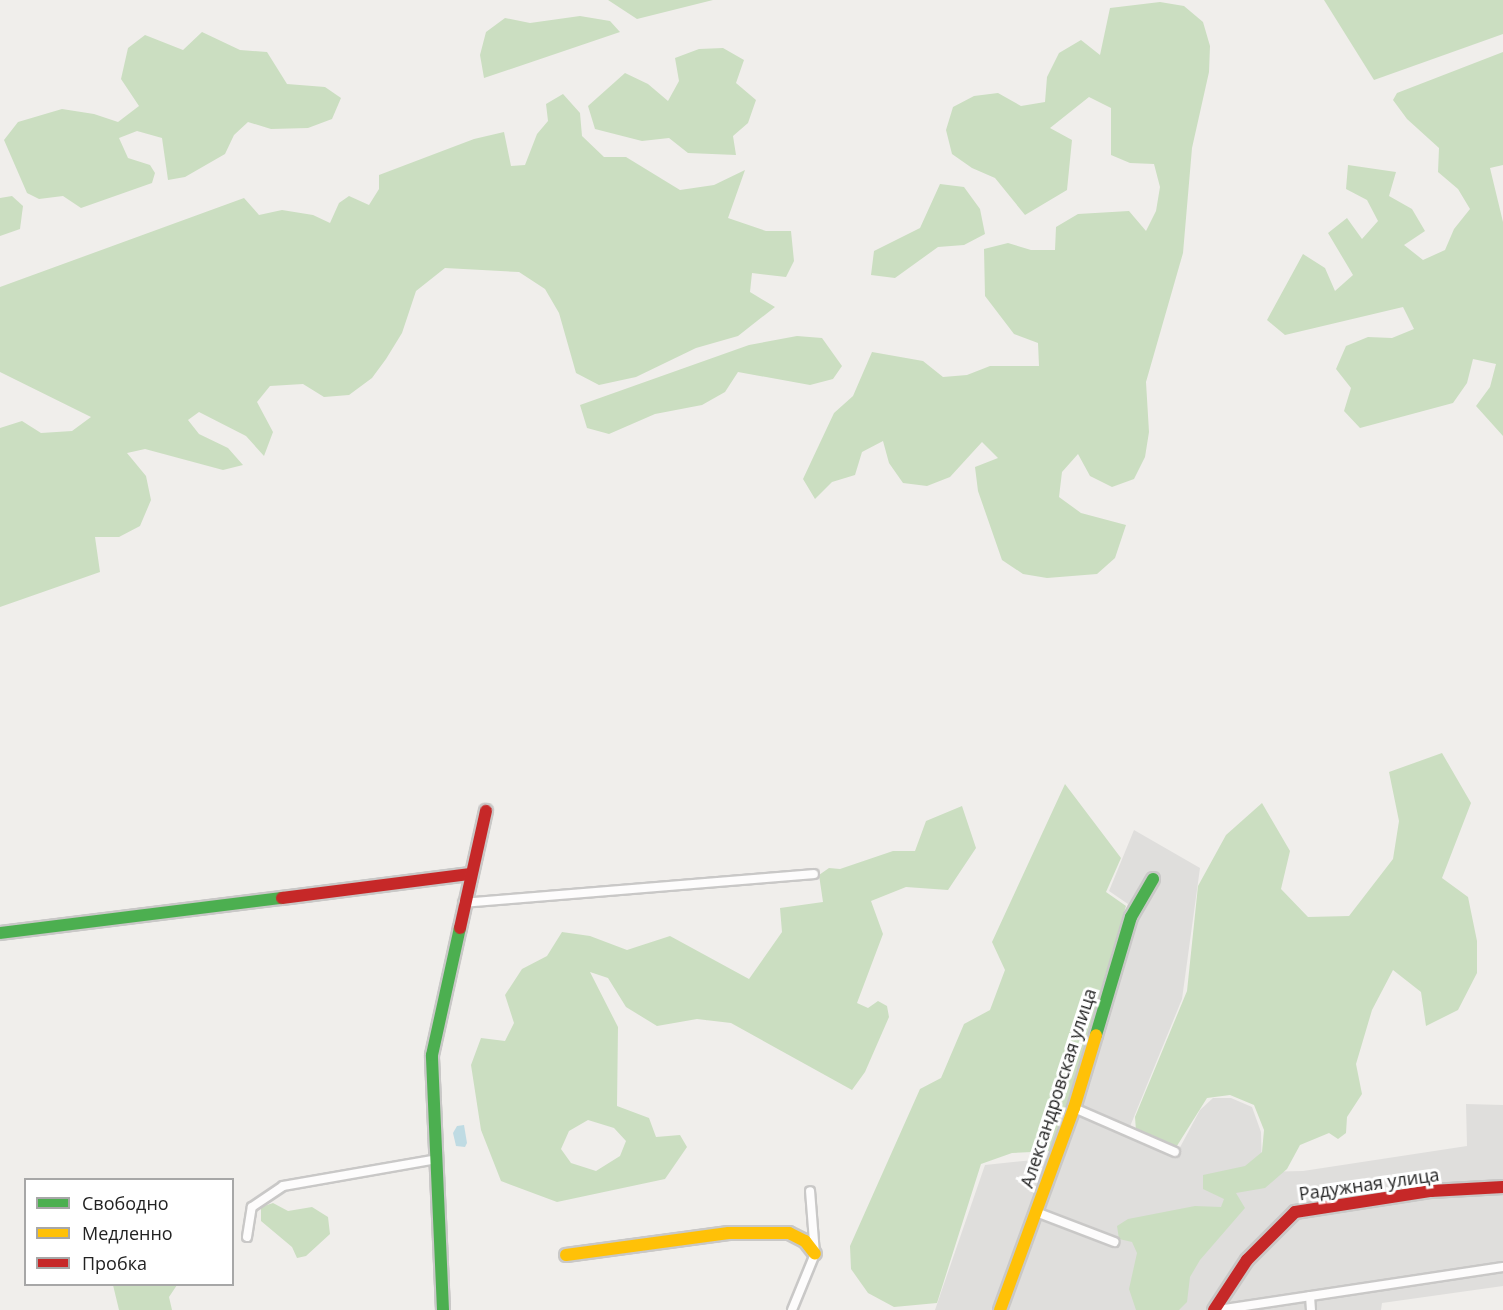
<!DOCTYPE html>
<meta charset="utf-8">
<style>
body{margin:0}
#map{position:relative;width:1503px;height:1310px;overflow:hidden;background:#f0eeeb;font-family:"Open Sans",sans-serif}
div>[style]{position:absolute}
.residential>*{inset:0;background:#dfdedc}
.forest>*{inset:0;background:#cbdec1}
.water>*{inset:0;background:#bfdbe3}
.roads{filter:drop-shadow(2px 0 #c9c8c7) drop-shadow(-2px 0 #c9c8c7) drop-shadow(0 2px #c9c8c7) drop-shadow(0 -2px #c9c8c7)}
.street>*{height:8px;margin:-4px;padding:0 4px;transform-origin:4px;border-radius:4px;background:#fdfcfc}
.fast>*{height:12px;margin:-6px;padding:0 6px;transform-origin:6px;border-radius:6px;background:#4caf50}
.slow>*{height:12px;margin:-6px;padding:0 6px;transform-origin:6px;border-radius:6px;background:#ffc107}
.jam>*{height:12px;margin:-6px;padding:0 6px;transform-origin:6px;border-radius:6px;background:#c62828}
span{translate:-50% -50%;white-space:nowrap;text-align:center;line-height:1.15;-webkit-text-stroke:6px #fff;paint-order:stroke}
.street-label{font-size:18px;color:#222}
.legend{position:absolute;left:24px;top:1178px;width:210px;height:108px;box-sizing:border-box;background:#fff;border:2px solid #a7a7a7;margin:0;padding:8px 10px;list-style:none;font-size:18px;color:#222}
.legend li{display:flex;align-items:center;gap:12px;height:30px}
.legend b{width:30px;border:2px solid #a7a7a7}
</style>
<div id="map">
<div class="residential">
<i style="clip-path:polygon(1134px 830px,1200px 868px,1182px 999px,1129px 1129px,1178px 1151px,1200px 1110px,1213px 1098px,1231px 1098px,1252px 1107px,1261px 1132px,1262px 1172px,1303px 1171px,1467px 1146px,1466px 1104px,1503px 1105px,1503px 1286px,1382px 1303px,1381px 1310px,935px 1310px,985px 1165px,1052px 1158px,1128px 904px,1109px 891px)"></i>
</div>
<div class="forest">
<i style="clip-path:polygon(608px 0,713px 0,637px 19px)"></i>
<i style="clip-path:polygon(1324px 0,1503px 0,1503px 34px,1374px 80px)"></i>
<i style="clip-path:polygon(1160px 2px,1184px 6px,1203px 22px,1210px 46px,1209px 72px,1192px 148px,1183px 253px,1146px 382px,1149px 432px,1145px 457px,1134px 479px,1112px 487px,1090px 476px,1078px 454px,1062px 472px,1059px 497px,1081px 513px,1126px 525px,1115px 558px,1097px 574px,1047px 578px,1023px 574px,1002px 560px,978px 491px,975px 467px,998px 458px,982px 442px,950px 477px,927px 486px,903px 483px,889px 463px,883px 441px,862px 452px,855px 475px,832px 482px,815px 499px,803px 479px,834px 413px,853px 396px,872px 352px,923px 361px,943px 377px,967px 375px,990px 366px,1039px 366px,1038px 343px,1014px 334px,985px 296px,984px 249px,1008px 243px,1031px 250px,1055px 250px,1056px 227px,1078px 214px,1129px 211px,1146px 231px,1156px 211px,1160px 187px,1154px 164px,1130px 163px,1111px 155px,1111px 108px,1089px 97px,1050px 128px,1072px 140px,1067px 190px,1025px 215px,995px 178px,972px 168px,952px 154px,946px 130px,953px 107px,974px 96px,998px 93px,1021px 106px,1045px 102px,1047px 77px,1059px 53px,1081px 40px,1100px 55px,1110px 8px)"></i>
<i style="clip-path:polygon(580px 16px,610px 21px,620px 32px,484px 78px,480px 55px,486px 32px,505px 18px,530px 23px)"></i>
<i style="clip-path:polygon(202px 32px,240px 50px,267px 52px,287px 84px,325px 87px,341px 98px,332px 119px,308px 128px,271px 129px,248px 122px,234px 135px,225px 154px,185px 177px,168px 180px,162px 138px,137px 131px,119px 138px,128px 158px,150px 165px,155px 173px,152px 183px,81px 208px,63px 196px,39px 199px,27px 193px,4px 140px,18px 122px,62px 109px,94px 114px,118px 122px,139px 106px,121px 79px,128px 48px,145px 35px,183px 50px)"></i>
<i style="clip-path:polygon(723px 48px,744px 60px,736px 83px,756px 100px,748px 123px,733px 136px,736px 155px,688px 153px,669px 138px,642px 141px,595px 129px,588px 106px,625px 73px,648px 84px,668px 101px,679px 81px,675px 58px,699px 49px)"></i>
<i style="clip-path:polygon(1503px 52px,1503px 165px,1490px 168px,1503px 222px,1503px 436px,1476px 406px,1490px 387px,1496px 364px,1473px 359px,1467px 383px,1453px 403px,1360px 428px,1344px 411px,1351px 388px,1336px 369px,1346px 346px,1368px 337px,1392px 338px,1414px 329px,1403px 307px,1285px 335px,1267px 320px,1303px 254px,1325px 268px,1335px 291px,1353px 275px,1328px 233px,1347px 218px,1362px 239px,1378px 221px,1367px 200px,1346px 189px,1348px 165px,1396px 172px,1389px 196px,1412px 209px,1425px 231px,1404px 245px,1423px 260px,1445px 250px,1454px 229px,1470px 209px,1458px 189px,1438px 172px,1439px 148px,1407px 119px,1393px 100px,1397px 93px)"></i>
<i style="clip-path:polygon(563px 94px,580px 113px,582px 136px,604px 157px,626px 157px,680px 190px,714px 185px,745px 170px,728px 218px,766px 231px,791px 231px,794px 261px,786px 277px,752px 273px,750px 292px,775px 307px,738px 336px,696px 348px,636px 377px,599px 385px,576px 373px,559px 313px,545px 289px,519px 272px,445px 268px,416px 291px,402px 333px,386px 359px,372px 378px,349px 395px,324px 397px,303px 384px,270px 386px,257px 402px,273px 432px,264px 456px,246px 436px,199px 412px,188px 420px,199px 434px,228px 448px,243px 465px,223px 470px,145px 449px,127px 453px,146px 476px,151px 500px,140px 526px,119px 537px,95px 537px,100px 572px,0 607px,0 428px,22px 421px,41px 433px,72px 431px,91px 417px,0 372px,0 287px,244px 198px,259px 215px,282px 210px,313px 215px,330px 223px,339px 203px,349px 196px,369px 205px,379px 189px,379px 175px,474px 139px,504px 132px,511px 166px,525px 165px,537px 134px,548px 121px,546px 104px)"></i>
<i style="clip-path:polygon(940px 184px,964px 187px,980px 209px,985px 234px,964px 245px,938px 247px,895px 278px,871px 275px,874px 251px,920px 228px)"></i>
<i style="clip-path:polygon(12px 196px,23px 206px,20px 229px,0 236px,0 198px)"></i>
<i style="clip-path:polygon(797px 336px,822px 338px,842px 366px,833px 379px,810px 385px,738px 372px,725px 392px,702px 405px,655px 414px,609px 434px,587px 428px,580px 405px,749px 345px)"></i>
<i style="clip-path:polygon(1442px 753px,1471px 803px,1442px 878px,1468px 897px,1477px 941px,1477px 973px,1458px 1010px,1426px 1026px,1421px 992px,1393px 970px,1372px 1010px,1356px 1064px,1362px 1094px,1347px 1117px,1346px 1133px,1338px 1139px,1329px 1133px,1300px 1145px,1287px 1169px,1265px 1188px,1236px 1193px,1245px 1208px,1200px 1260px,1190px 1277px,1187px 1302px,1179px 1310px,1136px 1310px,1129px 1289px,1137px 1253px,1132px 1242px,1119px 1239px,1117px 1226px,1128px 1219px,1195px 1206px,1221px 1207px,1224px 1199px,1203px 1189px,1203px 1175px,1245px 1166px,1262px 1152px,1264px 1130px,1254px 1105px,1230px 1095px,1207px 1098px,1175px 1149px,1136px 1131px,1135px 1117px,1187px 991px,1198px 886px,1226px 835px,1262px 803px,1290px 851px,1281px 889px,1308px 917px,1349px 916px,1393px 859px,1399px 821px,1389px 772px)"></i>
<i style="clip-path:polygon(1065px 784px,1121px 858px,1106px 892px,1126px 906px,1053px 1151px,1012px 1153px,981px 1164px,937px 1303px,894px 1307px,868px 1293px,851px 1269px,850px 1246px,920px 1089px,941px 1078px,964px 1024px,990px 1010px,1005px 970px,992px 942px)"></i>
<i style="clip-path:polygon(evenodd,962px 806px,976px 848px,948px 890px,906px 887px,871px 901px,883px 934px,857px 1003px,868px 1008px,878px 1001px,887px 1006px,889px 1017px,865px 1072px,852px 1090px,731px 1023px,697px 1019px,657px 1026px,626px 1007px,608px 978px,590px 972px,618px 1027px,617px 1106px,649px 1118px,656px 1137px,680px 1135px,687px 1147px,665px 1179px,557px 1202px,501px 1181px,481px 1130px,471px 1065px,481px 1038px,505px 1041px,514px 1023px,505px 995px,522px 969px,547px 956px,562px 932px,590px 936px,627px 950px,670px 936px,749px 979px,782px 932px,780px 908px,823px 902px,819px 875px,829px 868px,840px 869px,893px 851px,915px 851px,926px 821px,962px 806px,588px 1120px,614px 1128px,626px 1141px,620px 1156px,596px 1171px,571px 1163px,561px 1149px,569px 1131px,588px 1120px)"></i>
<i style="clip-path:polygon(273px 1203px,288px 1211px,312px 1207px,328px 1217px,330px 1234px,306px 1256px,297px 1258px,292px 1247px,261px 1221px,261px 1207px)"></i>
<i style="clip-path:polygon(113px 1285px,177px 1285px,169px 1297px,172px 1310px,119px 1310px)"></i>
</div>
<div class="water">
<i style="clip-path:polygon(464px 1125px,467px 1143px,465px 1147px,456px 1146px,453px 1133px,457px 1126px)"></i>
</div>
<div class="roads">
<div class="street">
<i style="left:463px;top:903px;width:352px;rotate:-4.7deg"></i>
<i style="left:1074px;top:1108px;width:110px;rotate:23.5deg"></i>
<i style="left:1036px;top:1212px;width:84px;rotate:21deg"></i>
<i style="left:247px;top:1237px;width:30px;rotate:-81deg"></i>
<i style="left:252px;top:1207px;width:37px;rotate:-34deg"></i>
<i style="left:283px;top:1186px;width:156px;rotate:-9.9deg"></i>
<i style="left:1310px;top:1296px;width:14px;rotate:86deg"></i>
<i style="left:792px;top:1310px;width:61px;rotate:-67.7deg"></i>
<i style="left:815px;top:1254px;width:63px;rotate:-94.5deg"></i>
<i style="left:1218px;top:1310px;width:288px;rotate:-8.6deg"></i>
</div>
<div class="fast">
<i style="left:0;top:933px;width:284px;rotate:-7.1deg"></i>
<i style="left:1096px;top:1035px;width:123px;rotate:-73.5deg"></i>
<i style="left:1131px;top:917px;width:44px;rotate:-59.9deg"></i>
<i style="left:443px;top:1310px;width:255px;rotate:-92.5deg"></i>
<i style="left:432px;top:1055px;width:130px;rotate:-77.6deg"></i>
</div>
<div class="slow">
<i style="left:566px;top:1255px;width:164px;rotate:-7.7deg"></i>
<i style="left:729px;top:1233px;width:60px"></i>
<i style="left:789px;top:1233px;width:18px;rotate:27deg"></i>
<i style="left:805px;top:1241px;width:16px;rotate:52deg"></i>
<i style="left:1000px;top:1310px;width:215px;rotate:-69.9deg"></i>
<i style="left:1074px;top:1108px;width:76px;rotate:-73.2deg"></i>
</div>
<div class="jam">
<i style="left:282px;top:898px;width:190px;rotate:-7.3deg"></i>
<i style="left:460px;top:928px;width:120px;rotate:-77.5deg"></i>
<i style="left:1214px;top:1310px;width:60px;rotate:-56.6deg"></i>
<i style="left:1247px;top:1260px;width:68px;rotate:-45deg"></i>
<i style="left:1295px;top:1212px;width:138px;rotate:-8.8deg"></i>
<i style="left:1431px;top:1191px;width:72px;rotate:-3.2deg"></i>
</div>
</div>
<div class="street-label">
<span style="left:1058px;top:1088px;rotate:-72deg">Александровская улица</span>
<span style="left:1369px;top:1184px;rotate:-8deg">Радужная улица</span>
</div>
<ul class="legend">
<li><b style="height:8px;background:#4caf50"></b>Свободно</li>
<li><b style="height:8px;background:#ffc107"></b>Медленно</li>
<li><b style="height:8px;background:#c62828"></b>Пробка</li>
</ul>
</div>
